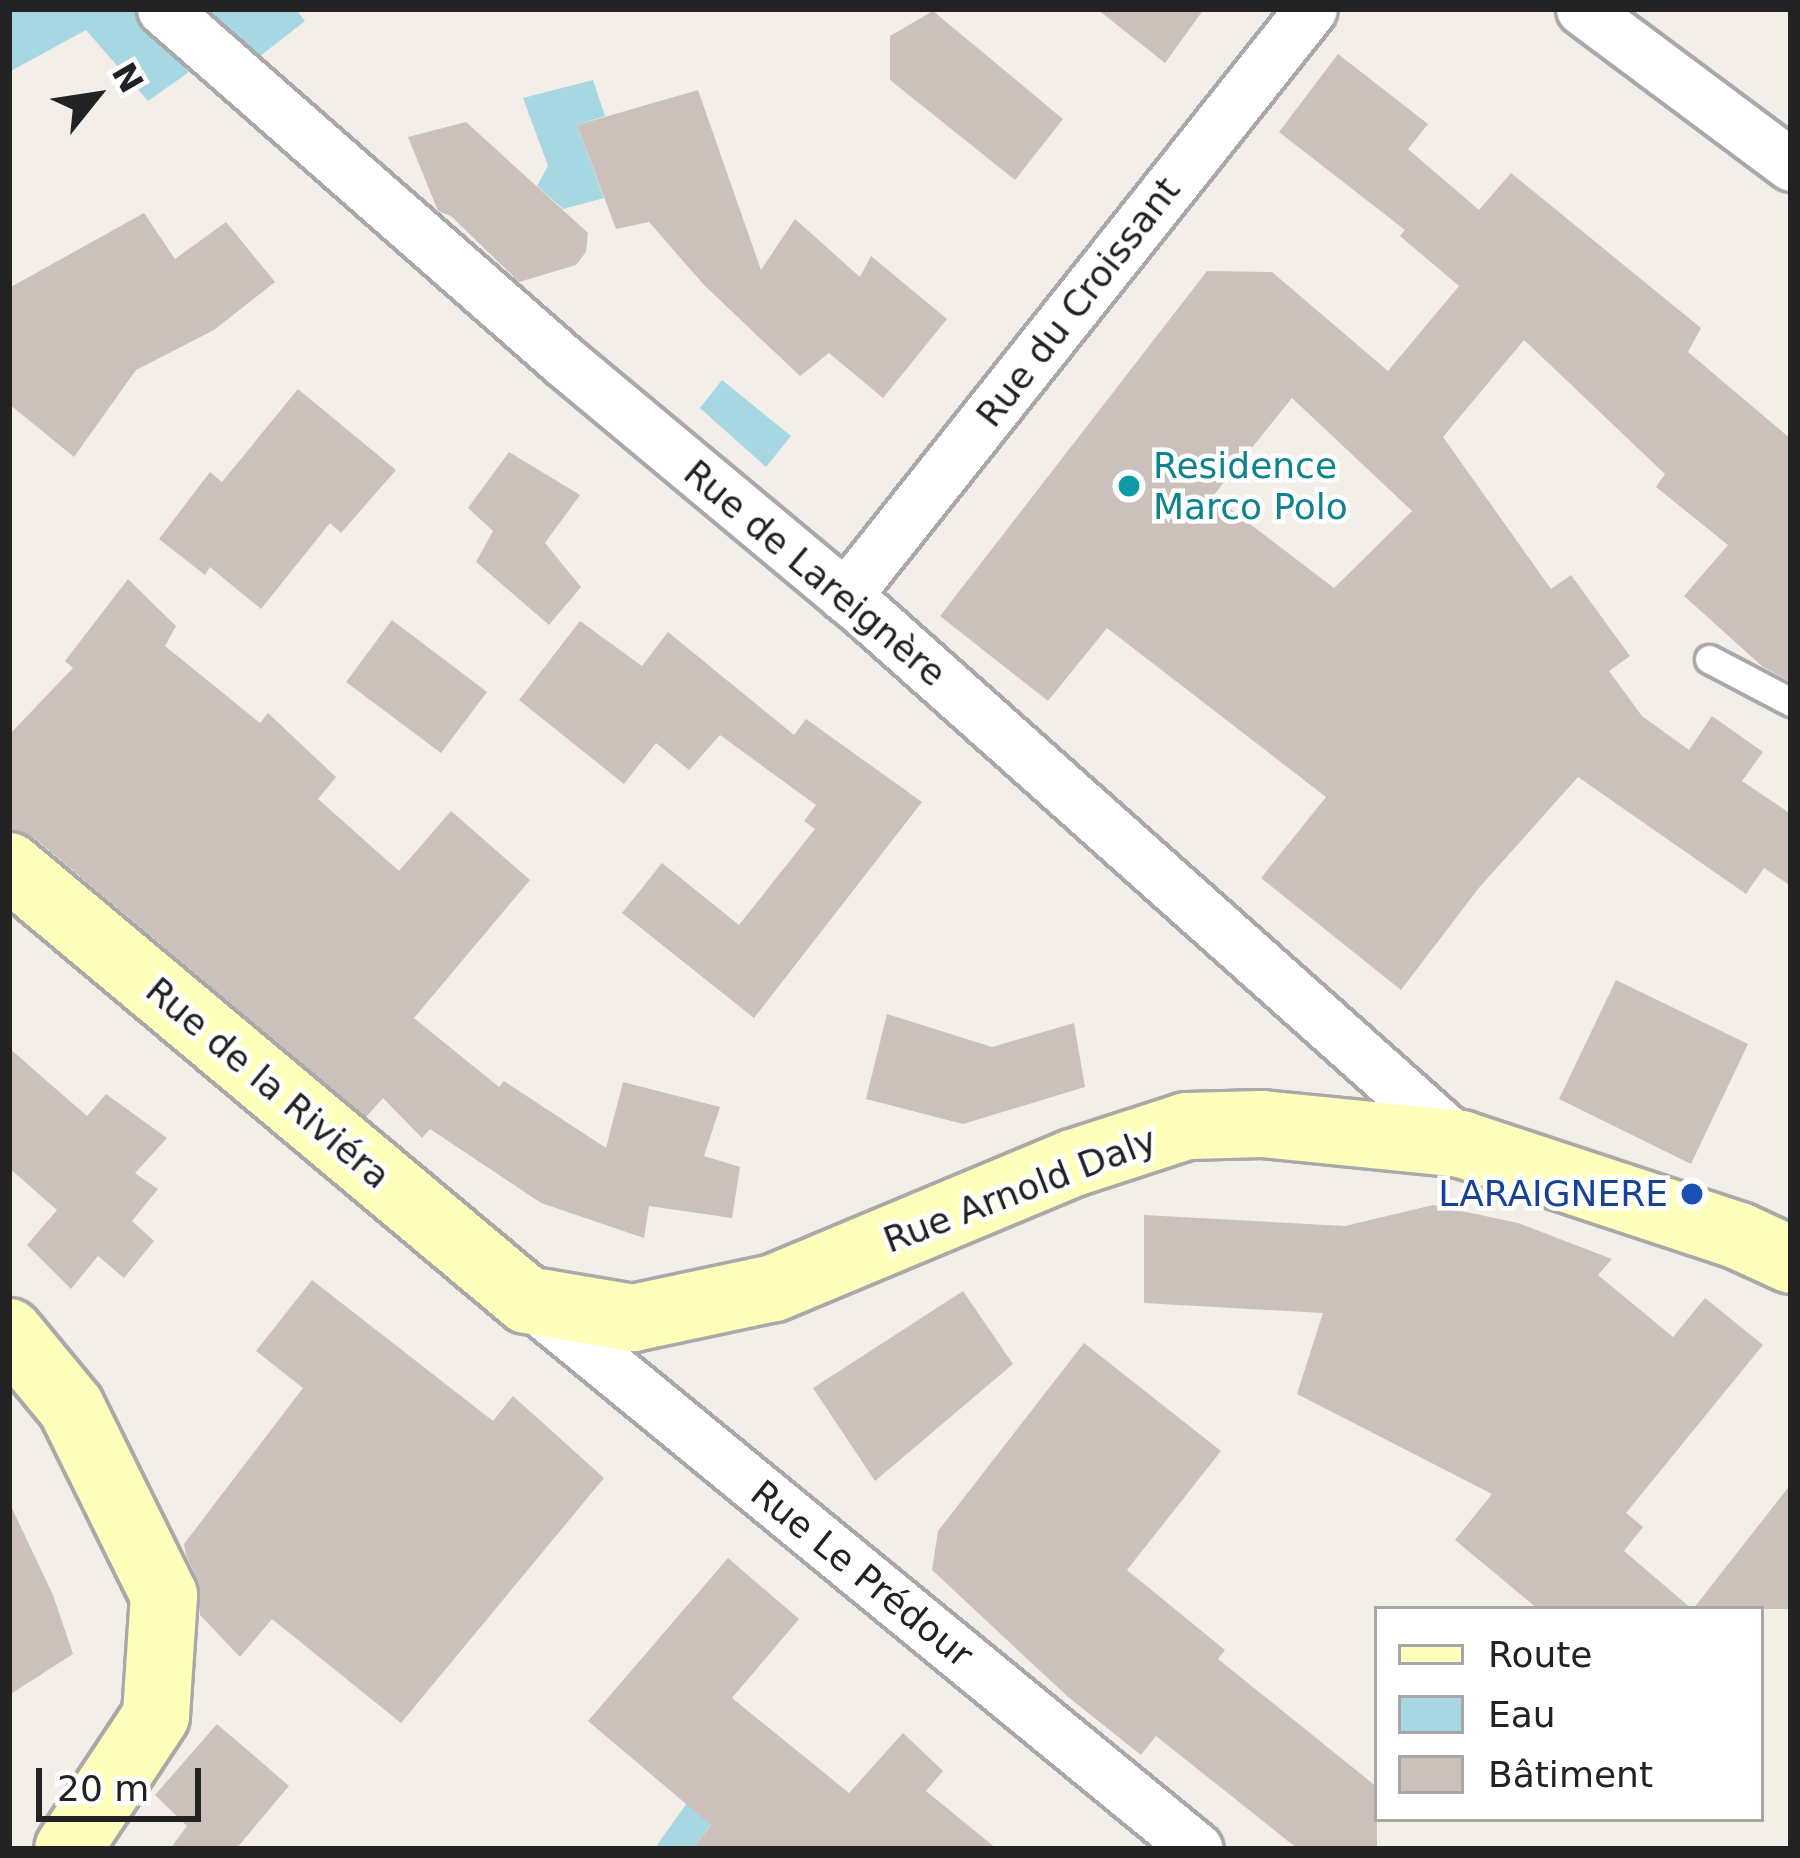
<!DOCTYPE html>
<meta charset="utf-8">
<style>
body{margin:0}
#map{position:relative;width:1800px;height:1858px;overflow:hidden;background:#f3efe8;font-family:"DejaVu Sans",sans-serif}
div>[style]{position:absolute}
.water>*{inset:0;background:#a6d7e3}
.building>*{inset:0;background:#cbc1ba}
.roads{filter:drop-shadow(3px 0 #a9a9a9) drop-shadow(-3px 0 #a9a9a9) drop-shadow(0 3px #a9a9a9) drop-shadow(0 -3px #a9a9a9)}
.lane>*{height:27px;margin:-13.5px;padding:0 13.5px;transform-origin:13.5px;border-radius:13.5px;background:#fff}
.street>*{height:51px;margin:-25.5px;padding:0 25.5px;transform-origin:25.5px;border-radius:25.5px;background:#fff}
.secondary>*{height:66px;margin:-33px;padding:0 33px;transform-origin:33px;border-radius:33px;background:#feffba}
.dots>*{width:33px;height:33px;translate:-50% -50%;box-sizing:border-box;border:6px solid #fff;border-radius:50%}
span{translate:-50% -50%;white-space:nowrap;text-align:center;line-height:1.15;-webkit-text-stroke:9px #fff;paint-order:stroke}
.street-label{font-size:36px;color:#222}
.culture-label{font-size:36px;color:#0d838f}
.left{translate:0 -50%;text-align:left}
.transit-label{font-size:36px;color:#164399}
.right{translate:-100% -50%;text-align:right}
.frame{position:absolute;inset:0;border:12px solid #222;pointer-events:none}
.legend{position:absolute;left:1374px;top:1606px;width:390px;height:216px;box-sizing:border-box;background:#fff;border:3px solid #a7a7a7;margin:0;padding:15px 21px;list-style:none;font-size:36px;color:#222}
.legend li{display:flex;align-items:center;gap:24px;height:60px}
.legend b{width:60px;border:3px solid #a7a7a7}
.north{position:absolute;left:36px;top:36px;width:120px;height:120px;-webkit-text-stroke:9px #fff;paint-order:stroke;rotate:60deg;font-size:33px;font-weight:700;line-height:48px;text-align:center;color:#222}
.north::after{content:'';display:block;margin:auto;width:42px;height:54px;background:#222;clip-path:polygon(50% 0,100% 100%,50% 72%,0 100%)}
.scale{position:absolute;left:36px;top:1768px;width:165px;height:54px;box-sizing:border-box;border:6px solid #222;border-top:0;padding-left:15px;font-size:36px;line-height:42px;white-space:nowrap;color:#222;-webkit-text-stroke:9px #fff;paint-order:stroke}
</style>
<div id="map">
<div class="water">
<i style="clip-path:polygon(9px 9px,149px 9px,141px 17px,189px 72px,148px 101px,86px 30px,9px 72px)"></i>
<i style="clip-path:polygon(203px 9px,296px 9px,305px 21px,259px 57px)"></i>
<i style="clip-path:polygon(593px 80px,605px 116px,577px 125px,604px 198px,563px 209px,537px 186px,548px 166px,523px 98px)"></i>
<i style="clip-path:polygon(722px 380px,791px 436px,766px 467px,700px 408px)"></i>
<i style="clip-path:polygon(732px 1740px,757px 1765px,692px 1849px,661px 1849px,657px 1845px)"></i>
</div>
<div class="building">
<i style="clip-path:polygon(1097px 9px,1204px 9px,1165px 63px)"></i>
<i style="clip-path:polygon(933px 11px,1063px 119px,1015px 180px,890px 80px,890px 36px)"></i>
<i style="clip-path:polygon(evenodd,1338px 54px,1428px 124px,1408px 149px,1479px 210px,1511px 173px,1701px 328px,1688px 352px,1791px 439px,1791px 682px,1763px 667px,1684px 596px,1728px 545px,1656px 487px,1665px 474px,1524px 340px,1443px 437px,1551px 589px,1571px 575px,1630px 656px,1609px 671px,1642px 716px,1689px 750px,1712px 716px,1763px 752px,1742px 781px,1791px 814px,1791px 886px,1764px 868px,1746px 894px,1578px 777px,1478px 889px,1401px 990px,1261px 878px,1326px 797px,1107px 628px,1048px 701px,940px 616px,1207px 271px,1272px 272px,1388px 371px,1459px 286px,1400px 236px,1405px 230px,1279px 132px,1338px 54px,1292px 398px,1412px 511px,1334px 588px,1213px 496px,1292px 398px)"></i>
<i style="clip-path:polygon(698px 90px,761px 270px,795px 219px,860px 277px,871px 256px,947px 319px,883px 398px,829px 353px,800px 376px,704px 285px,649px 222px,616px 229px,577px 125px)"></i>
<i style="clip-path:polygon(466px 122px,588px 233px,586px 252px,576px 265px,519px 282px,451px 216px,438px 211px,408px 137px)"></i>
<i style="clip-path:polygon(144px 213px,175px 259px,226px 222px,275px 282px,214px 330px,136px 370px,74px 457px,9px 404px,9px 288px)"></i>
<i style="clip-path:polygon(298px 389px,396px 470px,341px 533px,330px 523px,261px 609px,210px 567px,205px 575px,159px 539px,210px 472px,222px 482px)"></i>
<i style="clip-path:polygon(509px 452px,580px 495px,545px 543px,581px 587px,549px 625px,476px 562px,493px 531px,468px 508px)"></i>
<i style="clip-path:polygon(128px 579px,176px 626px,165px 646px,260px 723px,268px 713px,336px 777px,318px 799px,399px 871px,451px 811px,530px 880px,414px 1018px,499px 1087px,504px 1081px,606px 1148px,623px 1082px,720px 1107px,704px 1156px,740px 1167px,732px 1218px,649px 1206px,644px 1238px,541px 1203px,430px 1129px,422px 1138px,383px 1098px,366px 1117px,33px 837px,9px 829px,9px 735px,73px 668px,65px 661px)"></i>
<i style="clip-path:polygon(392px 620px,487px 692px,441px 753px,346px 682px)"></i>
<i style="clip-path:polygon(580px 621px,642px 666px,668px 632px,794px 735px,806px 719px,922px 802px,754px 1018px,622px 913px,662px 863px,739px 925px,815px 829px,804px 821px,816px 805px,720px 735px,689px 770px,656px 743px,624px 784px,519px 700px)"></i>
<i style="clip-path:polygon(1616px 980px,1748px 1044px,1691px 1164px,1559px 1099px)"></i>
<i style="clip-path:polygon(887px 1014px,992px 1047px,1074px 1023px,1085px 1087px,963px 1124px,866px 1099px)"></i>
<i style="clip-path:polygon(9px 1048px,87px 1116px,106px 1094px,167px 1138px,135px 1173px,158px 1189px,132px 1221px,154px 1241px,124px 1278px,98px 1256px,71px 1289px,27px 1245px,57px 1210px,9px 1168px)"></i>
<i style="clip-path:polygon(1433px 1205px,1518px 1223px,1612px 1259px,1598px 1275px,1673px 1337px,1705px 1298px,1763px 1345px,1626px 1513px,1643px 1527px,1624px 1551px,1692px 1609px,1538px 1609px,1455px 1540px,1492px 1494px,1297px 1394px,1323px 1313px,1144px 1303px,1144px 1215px,1345px 1226px)"></i>
<i style="clip-path:polygon(312px 1280px,493px 1421px,513px 1396px,604px 1478px,401px 1723px,272px 1619px,240px 1657px,200px 1615px,198px 1580px,186px 1555px,184px 1544px,303px 1388px,256px 1351px)"></i>
<i style="clip-path:polygon(963px 1291px,1013px 1364px,875px 1481px,813px 1388px)"></i>
<i style="clip-path:polygon(1084px 1343px,1221px 1451px,1127px 1570px,1225px 1650px,1218px 1659px,1377px 1787px,1377px 1849px,1298px 1849px,1156px 1736px,1141px 1755px,1067px 1696px,932px 1570px,938px 1531px)"></i>
<i style="clip-path:polygon(1791px 1484px,1791px 1609px,1693px 1609px)"></i>
<i style="clip-path:polygon(9px 1502px,53px 1595px,73px 1654px,9px 1695px)"></i>
<i style="clip-path:polygon(728px 1558px,799px 1619px,732px 1698px,849px 1793px,903px 1733px,943px 1771px,926px 1791px,997px 1849px,692px 1849px,711px 1825px,588px 1721px)"></i>
<i style="clip-path:polygon(217px 1724px,289px 1786px,236px 1849px,170px 1849px,187px 1826px,155px 1795px)"></i>
</div>
<div class="roads">
<div class="lane">
<i style="left:1709px;top:659px;width:93px;rotate:27.7deg"></i>
</div>
<div class="street">
<i style="left:163px;top:9px;width:536px;rotate:41.3deg"></i>
<i style="left:566px;top:363px;width:380px;rotate:39.8deg"></i>
<i style="left:858px;top:606px;width:808px;rotate:41.74deg"></i>
<i style="left:1582px;top:9px;width:261px;rotate:36.7deg"></i>
<i style="left:845px;top:596px;width:749px;rotate:-51.56deg"></i>
<i style="left:528px;top:1300px;width:865px;rotate:39.37deg"></i>
</div>
<div class="secondary">
<i style="left:9px;top:866px;width:676px;rotate:39.96deg"></i>
<i style="left:527px;top:1300px;width:108px;rotate:9.6deg"></i>
<i style="left:633px;top:1318px;width:144px;rotate:-12deg"></i>
<i style="left:774px;top:1288px;width:324px;rotate:-22.7deg"></i>
<i style="left:1073px;top:1163px;width:120px;rotate:-18deg"></i>
<i style="left:1187px;top:1126px;width:75px;rotate:-1.5deg"></i>
<i style="left:1262px;top:1124px;width:200px;rotate:5.7deg"></i>
<i style="left:1461px;top:1144px;width:293px;rotate:18.3deg"></i>
<i style="left:1739px;top:1236px;width:57px;rotate:24.8deg"></i>
<i style="left:9px;top:1332px;width:97px;rotate:50.4deg"></i>
<i style="left:71px;top:1407px;width:210px;rotate:63.7deg"></i>
<i style="left:164px;top:1595px;width:121px;rotate:93.8deg"></i>
<i style="left:156px;top:1716px;width:159px;rotate:123.5deg"></i>
</div>
</div>
<div class="dots">
<i style="left:1129px;top:486px;background:#0f9aa8"></i>
<i style="left:1692px;top:1194px;background:#1a4fb4"></i>
</div>
<div class="street-label">
<span style="left:1078px;top:302px;rotate:-52deg">Rue du Croissant</span>
<span style="left:815px;top:573px;rotate:40deg">Rue de Lareignère</span>
<span style="left:268px;top:1083px;rotate:40deg">Rue de la Riviéra</span>
<span style="left:1020px;top:1190px;rotate:-21deg">Rue Arnold Daly</span>
<span style="left:862px;top:1574px;rotate:39deg">Rue Le Prédour</span>
</div>
<div class="culture-label">
<span class="left" style="left:1153px;top:486px">Residence<br>Marco Polo</span>
</div>
<div class="transit-label">
<span class="right" style="left:1668px;top:1194px">LARAIGNERE</span>
</div>
<div class="frame"></div>
<ul class="legend">
<li><b style="height:15px;background:#feffba"></b>Route</li>
<li><b style="height:33px;background:#a6d7e3"></b>Eau</li>
<li><b style="height:33px;background:#cbc1ba"></b>Bâtiment</li>
</ul>
<div class="north">N</div>
<div class="scale">20 m</div>
</div>
